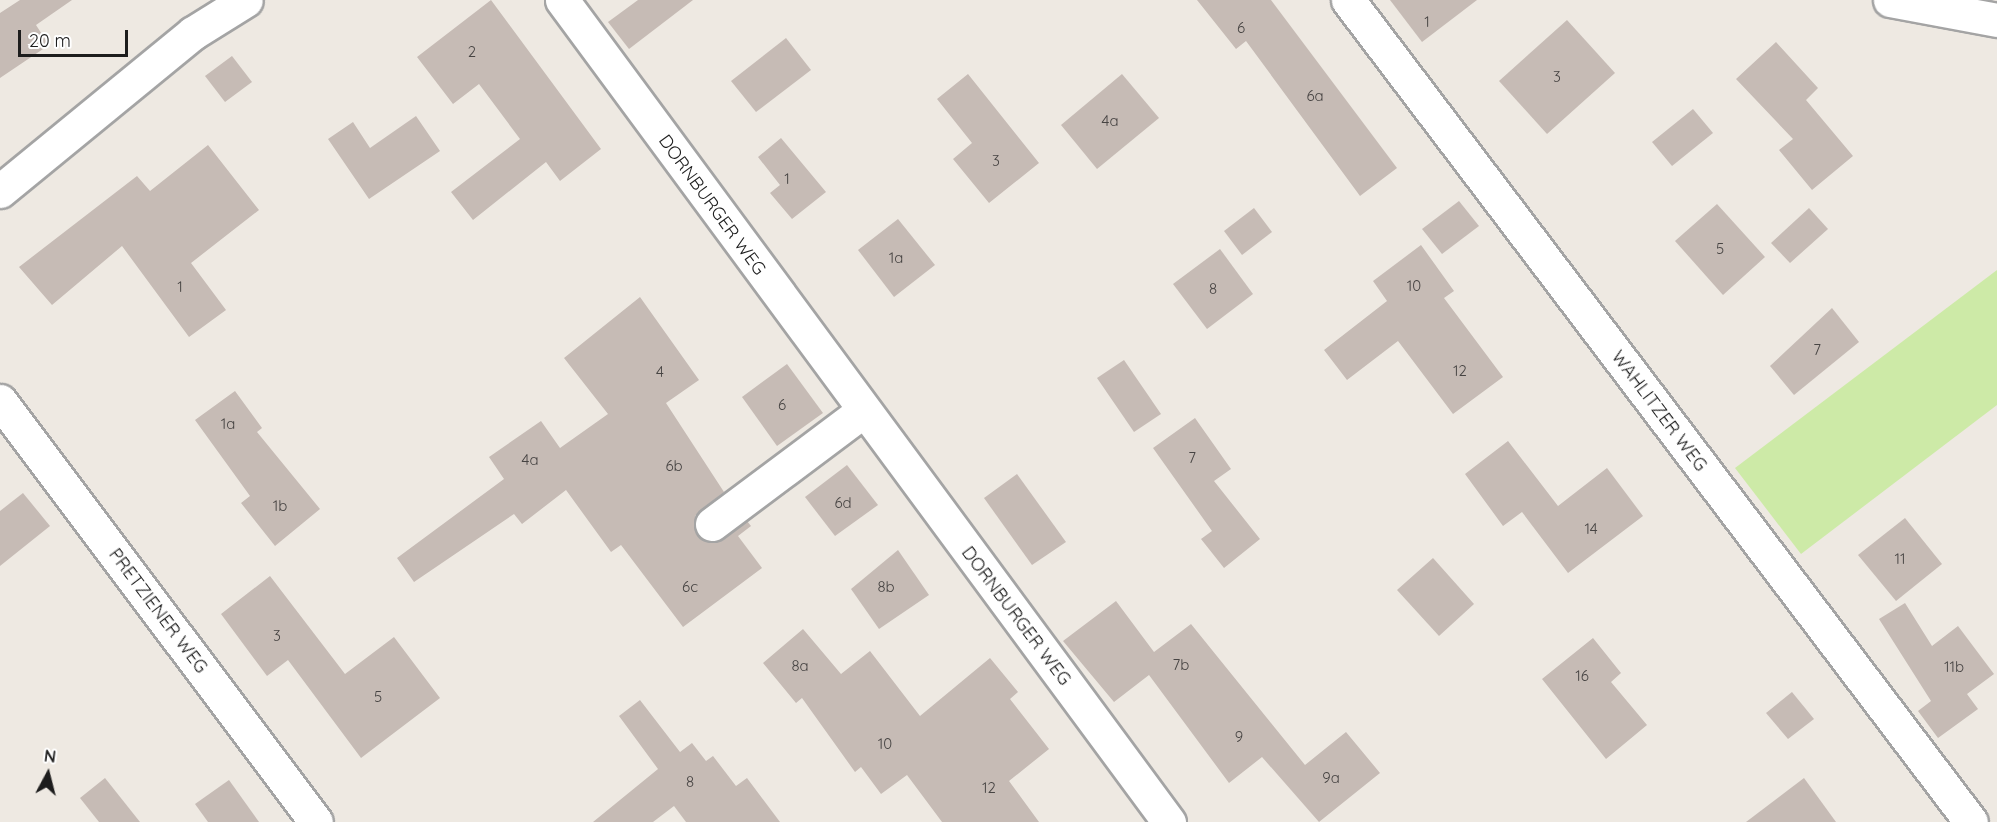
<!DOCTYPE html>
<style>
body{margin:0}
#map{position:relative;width:1997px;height:822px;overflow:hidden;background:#eee9e2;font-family:Quicksand,sans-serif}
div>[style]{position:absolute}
.grass>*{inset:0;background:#cdeaa7}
.building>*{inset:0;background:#c6bbb5}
.roads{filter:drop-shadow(2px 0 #a4a4a4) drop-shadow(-2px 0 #a4a4a4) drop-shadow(0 2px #a4a4a4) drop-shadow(0 -2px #a4a4a4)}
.minor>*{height:33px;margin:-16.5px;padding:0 16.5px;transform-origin:16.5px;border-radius:16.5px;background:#fff}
span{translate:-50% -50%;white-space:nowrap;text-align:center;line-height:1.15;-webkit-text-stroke:4.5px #fff;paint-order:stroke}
.number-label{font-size:15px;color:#474443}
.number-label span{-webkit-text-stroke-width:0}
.street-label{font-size:18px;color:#1d1d1d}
.north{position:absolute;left:18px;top:744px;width:60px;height:60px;-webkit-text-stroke:4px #fff;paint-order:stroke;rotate:7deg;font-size:16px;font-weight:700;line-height:24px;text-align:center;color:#1d1d1d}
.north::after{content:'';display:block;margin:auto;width:21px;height:27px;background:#1d1d1d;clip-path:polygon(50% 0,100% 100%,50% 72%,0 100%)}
.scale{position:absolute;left:18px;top:30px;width:110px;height:27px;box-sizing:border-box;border:3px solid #1d1d1d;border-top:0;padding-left:8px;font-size:18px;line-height:21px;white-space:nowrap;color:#1d1d1d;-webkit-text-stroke:4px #fff;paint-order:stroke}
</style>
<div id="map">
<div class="grass">
<i style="clip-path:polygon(1997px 270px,1997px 405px,1801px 554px,1735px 468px)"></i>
</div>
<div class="building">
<i style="clip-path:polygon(20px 0,72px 0,36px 25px,49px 45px,0 78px,0 13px)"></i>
<i style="clip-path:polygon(491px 0,601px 149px,560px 181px,546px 162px,473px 220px,451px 192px,520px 139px,479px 84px,453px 104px,417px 57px)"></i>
<i style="clip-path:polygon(638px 0,693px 0,629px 49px,608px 22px)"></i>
<i style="clip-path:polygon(1197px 0,1271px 0,1397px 168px,1360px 196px,1246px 41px,1236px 49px)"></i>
<i style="clip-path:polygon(1390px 0,1477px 0,1422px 42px)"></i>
<i style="clip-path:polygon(1567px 20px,1615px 73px,1547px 134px,1499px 81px)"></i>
<i style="clip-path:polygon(786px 38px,811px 70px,756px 112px,731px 81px)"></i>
<i style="clip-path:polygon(1776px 42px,1818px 88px,1806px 100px,1853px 156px,1812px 190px,1779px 150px,1793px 139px,1736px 79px)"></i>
<i style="clip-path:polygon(232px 56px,252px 82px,225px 102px,205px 76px)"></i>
<i style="clip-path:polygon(968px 74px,1039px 163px,989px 203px,953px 159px,972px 143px,937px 99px)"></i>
<i style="clip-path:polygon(1122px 74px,1159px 118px,1097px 169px,1061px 125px)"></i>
<i style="clip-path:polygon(1693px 109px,1713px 133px,1672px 166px,1652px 142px)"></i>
<i style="clip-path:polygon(416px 116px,440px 151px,369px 199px,328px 139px,353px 122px,370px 148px)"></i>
<i style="clip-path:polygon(781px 138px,826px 192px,792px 219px,770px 193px,780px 185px,758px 157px)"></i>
<i style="clip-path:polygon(208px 145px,259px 210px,191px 263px,226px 310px,189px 337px,122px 246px,52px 305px,19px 267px,137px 176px,150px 191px)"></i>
<i style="clip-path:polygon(1459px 201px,1479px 226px,1442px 254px,1422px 229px)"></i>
<i style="clip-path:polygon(1717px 204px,1765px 257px,1723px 295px,1675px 241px)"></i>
<i style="clip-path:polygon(1254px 208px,1272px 232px,1242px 255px,1224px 231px)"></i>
<i style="clip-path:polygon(1809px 208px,1828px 229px,1790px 263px,1771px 243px)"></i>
<i style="clip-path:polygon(898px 219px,935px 265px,894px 297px,858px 250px)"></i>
<i style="clip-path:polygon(1421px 245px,1454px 291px,1444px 298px,1503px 377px,1453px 414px,1398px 341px,1347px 380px,1324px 350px,1387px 301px,1373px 281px)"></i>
<i style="clip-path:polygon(1220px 249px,1253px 294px,1207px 329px,1173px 284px)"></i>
<i style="clip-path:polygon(640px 297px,699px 380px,666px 403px,724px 492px,695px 516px,697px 535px,715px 542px,747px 521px,751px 526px,738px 536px,762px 568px,683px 627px,621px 545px,611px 552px,566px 490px,522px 524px,514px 514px,414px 582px,397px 558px,504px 479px,489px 457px,541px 421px,560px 448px,608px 414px,564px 358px)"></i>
<i style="clip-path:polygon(1832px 308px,1859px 342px,1794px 395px,1770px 366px)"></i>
<i style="clip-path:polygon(1124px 360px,1161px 414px,1134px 432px,1097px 378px)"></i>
<i style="clip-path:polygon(787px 364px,823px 413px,777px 446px,742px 397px)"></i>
<i style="clip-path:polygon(235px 391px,262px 428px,257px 432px,320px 509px,275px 546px,241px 503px,250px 496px,195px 420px)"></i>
<i style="clip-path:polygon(1195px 418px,1231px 469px,1214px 481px,1260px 539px,1224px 568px,1201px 539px,1212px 531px,1153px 448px)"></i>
<i style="clip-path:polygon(1508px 441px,1558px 506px,1607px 468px,1643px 516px,1568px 573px,1522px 512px,1503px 526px,1465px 474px)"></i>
<i style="clip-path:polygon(847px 465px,878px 505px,835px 536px,805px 497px)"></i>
<i style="clip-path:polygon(1017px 474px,1066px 542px,1032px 565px,984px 498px)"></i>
<i style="clip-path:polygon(23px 493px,50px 526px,0 566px,0 511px)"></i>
<i style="clip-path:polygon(1905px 518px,1942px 564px,1896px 601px,1858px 555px)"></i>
<i style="clip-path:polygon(898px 550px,929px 595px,879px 629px,851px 589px)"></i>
<i style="clip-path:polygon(1433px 558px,1474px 604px,1439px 636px,1397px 590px)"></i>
<i style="clip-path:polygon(270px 576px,345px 674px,394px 637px,440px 698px,361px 758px,288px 660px,267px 676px,221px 614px)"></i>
<i style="clip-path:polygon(1116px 601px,1154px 652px,1191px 624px,1305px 765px,1346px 732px,1380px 773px,1319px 822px,1262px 757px,1229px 783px,1149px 675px,1114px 702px,1063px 641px)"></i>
<i style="clip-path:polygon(1905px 603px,1932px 646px,1958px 626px,1994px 674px,1967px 694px,1978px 709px,1938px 738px,1918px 711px,1931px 701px,1879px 619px)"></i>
<i style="clip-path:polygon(803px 629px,841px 674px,870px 651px,920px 716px,990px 658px,1018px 692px,1010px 699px,1049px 749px,1009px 781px,1039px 822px,942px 822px,907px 775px,881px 794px,861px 767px,855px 772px,802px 698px,796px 703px,763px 663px)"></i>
<i style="clip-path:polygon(1593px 638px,1621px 673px,1611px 682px,1647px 725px,1606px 759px,1542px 679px)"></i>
<i style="clip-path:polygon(1792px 692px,1814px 719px,1788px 739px,1766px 713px)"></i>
<i style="clip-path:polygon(640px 700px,680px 752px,692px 743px,706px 761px,713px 756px,736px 786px,747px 778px,780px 822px,686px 822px,674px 806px,653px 822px,593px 822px,658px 769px,619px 716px)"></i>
<i style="clip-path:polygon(105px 778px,140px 822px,99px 822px,80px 798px)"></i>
<i style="clip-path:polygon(1804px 778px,1836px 822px,1746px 822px)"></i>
<i style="clip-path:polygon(229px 780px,259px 822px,208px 822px,195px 804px)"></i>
</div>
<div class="roads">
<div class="minor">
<i style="left:562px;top:0;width:1022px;rotate:53.56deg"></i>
<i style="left:1348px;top:0;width:1031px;rotate:52.84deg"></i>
<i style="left:1890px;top:0;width:109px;rotate:10.6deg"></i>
<i style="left:0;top:191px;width:249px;rotate:-39.3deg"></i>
<i style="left:193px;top:33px;width:62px;rotate:-31.9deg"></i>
<i style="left:0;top:401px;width:526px;rotate:53.11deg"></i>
<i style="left:712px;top:524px;width:189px;rotate:-36.8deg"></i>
</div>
</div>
<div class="number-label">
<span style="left:1427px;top:22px">1</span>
<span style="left:1241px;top:28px">6</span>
<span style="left:472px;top:52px">2</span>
<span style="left:1557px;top:77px">3</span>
<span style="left:1315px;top:96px">6a</span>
<span style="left:1110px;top:121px">4a</span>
<span style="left:996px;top:161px">3</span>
<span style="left:787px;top:179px">1</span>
<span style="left:1720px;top:249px">5</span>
<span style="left:896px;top:258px">1a</span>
<span style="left:1414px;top:286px">10</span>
<span style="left:180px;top:287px">1</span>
<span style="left:1213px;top:289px">8</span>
<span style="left:1817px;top:350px">7</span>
<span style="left:1460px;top:371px">12</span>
<span style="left:660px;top:372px">4</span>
<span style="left:782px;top:405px">6</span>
<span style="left:228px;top:424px">1a</span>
<span style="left:1192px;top:458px">7</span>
<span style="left:530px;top:460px">4a</span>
<span style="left:674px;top:466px">6b</span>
<span style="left:843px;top:503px">6d</span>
<span style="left:280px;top:506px">1b</span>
<span style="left:1591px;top:529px">14</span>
<span style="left:1900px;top:559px">11</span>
<span style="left:690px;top:587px">6c</span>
<span style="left:886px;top:587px">8b</span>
<span style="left:277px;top:636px">3</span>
<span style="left:1181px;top:665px">7b</span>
<span style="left:800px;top:666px">8a</span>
<span style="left:1954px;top:667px">11b</span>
<span style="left:1582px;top:676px">16</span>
<span style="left:378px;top:697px">5</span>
<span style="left:1239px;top:737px">9</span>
<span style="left:885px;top:744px">10</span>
<span style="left:1331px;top:778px">9a</span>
<span style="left:690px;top:782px">8</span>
<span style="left:989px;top:788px">12</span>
</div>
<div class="street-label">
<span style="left:712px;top:205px;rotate:54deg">DORNBURGER WEG</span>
<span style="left:1659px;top:411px;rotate:53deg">WAHLITZER WEG</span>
<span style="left:158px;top:611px;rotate:53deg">PRETZIENER WEG</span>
<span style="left:1016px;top:616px;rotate:53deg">DORNBURGER WEG</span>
</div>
<div class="north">N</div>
<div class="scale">20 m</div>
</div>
